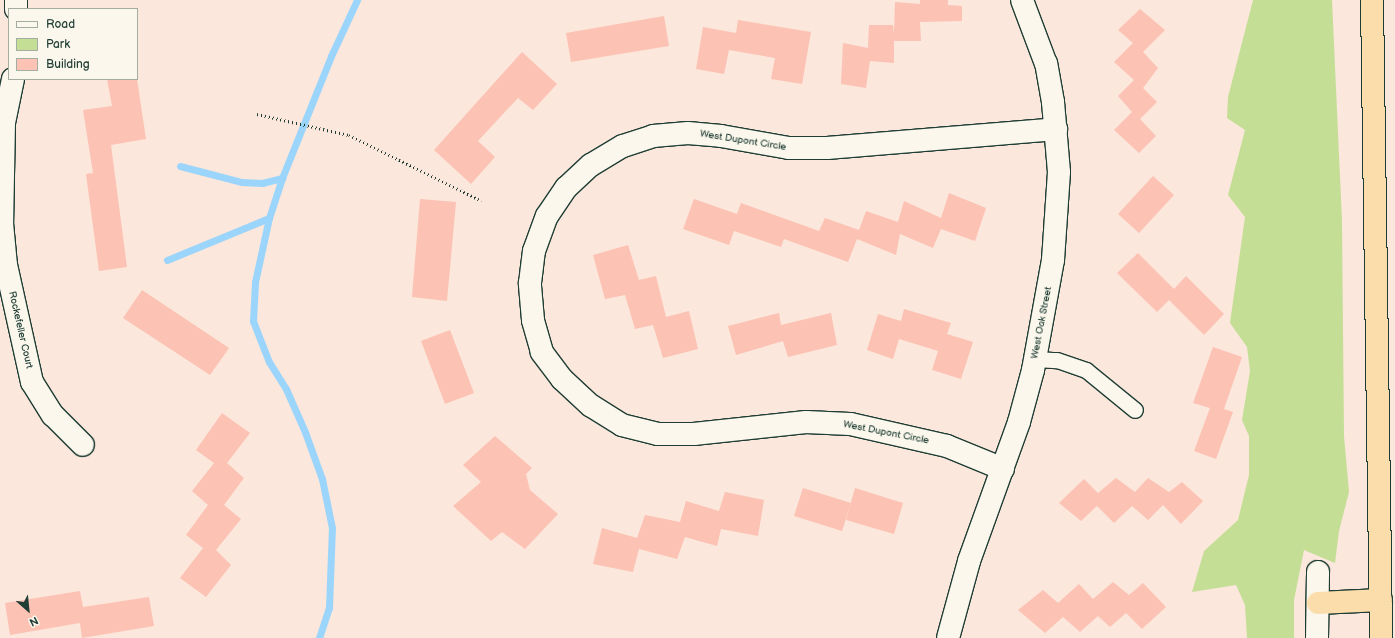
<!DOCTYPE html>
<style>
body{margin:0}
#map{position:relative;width:1395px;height:638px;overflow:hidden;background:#fbe7db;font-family:"Balsamiq Sans",sans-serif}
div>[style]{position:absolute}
.green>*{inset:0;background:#c4de95}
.stream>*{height:7px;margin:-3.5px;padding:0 3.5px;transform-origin:3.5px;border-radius:3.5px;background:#9cd5fc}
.building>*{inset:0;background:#fcc2b4}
.path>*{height:2.5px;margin-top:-1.25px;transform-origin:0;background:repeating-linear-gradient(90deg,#1f3d34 0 1px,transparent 0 4px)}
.roads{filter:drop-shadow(1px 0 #1f3d34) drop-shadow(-1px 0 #1f3d34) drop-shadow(0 1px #1f3d34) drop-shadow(0 -1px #1f3d34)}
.service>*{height:15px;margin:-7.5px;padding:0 7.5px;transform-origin:7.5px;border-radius:7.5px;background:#fbf7ec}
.minor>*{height:22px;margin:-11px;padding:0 11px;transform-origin:11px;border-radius:11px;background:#fbf7ec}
.motorway>*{height:22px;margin:-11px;padding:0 11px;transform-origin:11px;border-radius:11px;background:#faddab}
span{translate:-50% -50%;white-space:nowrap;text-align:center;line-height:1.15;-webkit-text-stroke:3px #fbf7ec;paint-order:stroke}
.street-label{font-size:10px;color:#1f3d34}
.legend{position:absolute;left:8px;top:8px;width:130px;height:72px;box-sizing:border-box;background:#fbf7ec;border:1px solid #a3ada2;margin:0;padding:5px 7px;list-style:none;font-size:12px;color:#1f3d34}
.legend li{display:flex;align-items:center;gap:8px;height:20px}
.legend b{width:20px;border:1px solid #a3ada2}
.north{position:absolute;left:8px;top:590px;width:40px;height:40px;-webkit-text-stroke:3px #fbf7ec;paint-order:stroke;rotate:153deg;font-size:11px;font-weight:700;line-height:16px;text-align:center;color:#1f3d34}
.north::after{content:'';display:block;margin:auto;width:14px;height:18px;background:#1f3d34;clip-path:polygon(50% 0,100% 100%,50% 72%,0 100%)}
</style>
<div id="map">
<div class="green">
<i style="clip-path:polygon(1253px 0,1332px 0,1342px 221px,1344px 436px,1349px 492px,1339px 531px,1335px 563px,1304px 550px,1294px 600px,1294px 638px,1247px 638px,1245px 605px,1236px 585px,1192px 592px,1204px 551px,1238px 520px,1249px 475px,1249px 436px,1242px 420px,1250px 371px,1247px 347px,1230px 323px,1245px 217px,1228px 195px,1245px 130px,1227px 118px,1228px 97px)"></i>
</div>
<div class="stream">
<i style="left:180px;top:166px;width:64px;rotate:14.5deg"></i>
<i style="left:242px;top:182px;width:20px;rotate:3deg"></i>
<i style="left:262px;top:183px;width:21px;rotate:-14deg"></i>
<i style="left:167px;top:260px;width:110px;rotate:-22.4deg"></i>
<i style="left:319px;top:638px;width:32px;rotate:-72deg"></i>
<i style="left:329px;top:608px;width:80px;rotate:-87.9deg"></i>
<i style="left:332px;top:528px;width:50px;rotate:-101.5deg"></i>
<i style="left:322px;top:479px;width:50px;rotate:-109.9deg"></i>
<i style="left:305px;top:432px;width:47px;rotate:-113.8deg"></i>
<i style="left:286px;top:389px;width:32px;rotate:-122deg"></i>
<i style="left:269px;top:362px;width:44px;rotate:-111.3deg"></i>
<i style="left:253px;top:321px;width:39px;rotate:-87deg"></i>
<i style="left:255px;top:282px;width:66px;rotate:-77.7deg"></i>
<i style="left:269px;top:218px;width:42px;rotate:-72deg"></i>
<i style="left:282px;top:178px;width:131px;rotate:-68.1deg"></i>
<i style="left:331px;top:56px;width:62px;rotate:-65.1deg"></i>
</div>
<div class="building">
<i style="clip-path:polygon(920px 0,948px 0,948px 5px,962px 6px,962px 21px,920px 22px,921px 41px,894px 41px,894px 63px,870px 61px,866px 88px,841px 84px,843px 43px,868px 48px,869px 25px,893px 25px,894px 33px,895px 2px,920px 4px)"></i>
<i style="clip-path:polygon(1140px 9px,1165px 30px,1143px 52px,1158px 68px,1143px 88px,1157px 102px,1140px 119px,1156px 136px,1139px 153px,1114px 130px,1132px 112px,1118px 96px,1134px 80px,1114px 62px,1133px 43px,1118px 30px)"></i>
<i style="clip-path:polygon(664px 16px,669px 46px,571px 62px,566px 33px)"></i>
<i style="clip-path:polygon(738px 20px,811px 32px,802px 84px,771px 79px,775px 58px,729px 50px,724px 74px,696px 69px,703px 27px,736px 33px)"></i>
<i style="clip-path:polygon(522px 52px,557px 84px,533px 110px,518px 98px,478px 141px,495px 157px,471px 184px,434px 150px)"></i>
<i style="clip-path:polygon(107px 79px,137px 79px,146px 139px,111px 145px,127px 267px,99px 271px,86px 174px,93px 173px,83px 110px,112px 106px)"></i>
<i style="clip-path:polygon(1153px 176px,1174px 195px,1139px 233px,1118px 214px)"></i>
<i style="clip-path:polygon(949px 193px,986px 208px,975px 241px,941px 229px,933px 248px,900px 234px,896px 255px,857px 239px,848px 262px,784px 239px,781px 247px,734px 231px,729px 245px,683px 229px,694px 199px,737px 214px,741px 203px,819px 231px,825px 218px,859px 230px,866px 211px,898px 222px,904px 201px,941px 218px)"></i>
<i style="clip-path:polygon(420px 199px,456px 202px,447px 301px,412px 297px)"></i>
<i style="clip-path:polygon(628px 245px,639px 280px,656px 276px,666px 317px,689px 311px,698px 349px,663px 358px,653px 325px,635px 329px,625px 295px,605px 299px,593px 255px)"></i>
<i style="clip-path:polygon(1138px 253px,1174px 289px,1186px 276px,1224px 314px,1204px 335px,1169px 300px,1157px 312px,1117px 273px)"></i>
<i style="clip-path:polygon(142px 290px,229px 348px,210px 375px,123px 318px)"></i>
<i style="clip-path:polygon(904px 309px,951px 323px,947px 334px,973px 342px,961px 379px,932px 370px,938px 351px,899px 339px,893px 359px,867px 350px,878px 314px,901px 321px)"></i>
<i style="clip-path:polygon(779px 313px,781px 325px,831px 313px,837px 345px,788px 357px,783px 341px,736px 355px,728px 326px)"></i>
<i style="clip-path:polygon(450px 330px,474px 393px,445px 404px,421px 341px)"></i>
<i style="clip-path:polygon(1213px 347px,1242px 357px,1224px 409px,1233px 412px,1216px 459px,1194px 451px,1210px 408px,1193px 403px)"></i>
<i style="clip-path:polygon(222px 413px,250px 433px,227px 463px,244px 478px,224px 505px,241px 519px,216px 550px,231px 565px,206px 597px,180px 578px,203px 548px,186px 535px,208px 505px,192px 491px,214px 463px,196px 450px)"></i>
<i style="clip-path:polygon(495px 436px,532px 468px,526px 474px,530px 490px,558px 514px,525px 549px,502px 532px,491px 541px,453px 506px,481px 482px,463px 465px)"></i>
<i style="clip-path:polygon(1116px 478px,1135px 492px,1148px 478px,1169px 492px,1182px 482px,1203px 501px,1181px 524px,1163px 505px,1148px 520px,1132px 506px,1114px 523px,1097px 506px,1081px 521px,1059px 503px,1084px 479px,1098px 493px)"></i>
<i style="clip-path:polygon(803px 488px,851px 503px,842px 531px,794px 516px)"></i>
<i style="clip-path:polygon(855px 488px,903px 503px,894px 534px,846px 520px)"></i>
<i style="clip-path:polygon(725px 492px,764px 500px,758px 536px,721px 529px,717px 546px,685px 537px,677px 559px,639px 549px,633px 572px,593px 564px,602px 528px,637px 538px,645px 515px,680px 522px,686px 501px,719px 511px)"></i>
<i style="clip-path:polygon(1113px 582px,1129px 595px,1143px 583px,1166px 607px,1142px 629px,1126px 613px,1110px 627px,1098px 616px,1080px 632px,1063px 617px,1045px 633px,1018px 610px,1043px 590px,1058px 603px,1079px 584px,1093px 599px)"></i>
<i style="clip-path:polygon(80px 591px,83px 607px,149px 597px,154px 626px,82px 638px,80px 623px,10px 635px,5px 603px)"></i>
</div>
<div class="path">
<i style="left:257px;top:114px;width:94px;rotate:12.9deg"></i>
<i style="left:349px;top:135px;width:148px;rotate:26.4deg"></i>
</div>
<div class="roads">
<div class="service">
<i style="left:1035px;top:359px;width:22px;rotate:3deg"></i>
<i style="left:1057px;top:360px;width:31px;rotate:19deg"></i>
<i style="left:1086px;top:370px;width:63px;rotate:39.2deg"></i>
</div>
<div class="minor">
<i style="left:16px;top:0;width:9px;rotate:90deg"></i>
<i style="left:13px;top:79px;width:45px;rotate:101.6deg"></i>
<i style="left:4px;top:123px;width:100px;rotate:91.1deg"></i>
<i style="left:2px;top:223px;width:42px;rotate:84.6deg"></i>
<i style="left:6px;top:265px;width:120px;rotate:77.5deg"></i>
<i style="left:32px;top:382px;width:39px;rotate:58deg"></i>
<i style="left:53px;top:415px;width:42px;rotate:45deg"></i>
<i style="left:1003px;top:469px;width:61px;rotate:-157.7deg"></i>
<i style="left:947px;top:446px;width:99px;rotate:-167.2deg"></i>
<i style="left:850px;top:424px;width:44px;rotate:-177.4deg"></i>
<i style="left:806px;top:422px;width:113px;rotate:173.9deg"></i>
<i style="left:694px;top:434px;width:36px;rotate:180deg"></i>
<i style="left:658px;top:434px;width:37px;rotate:-166deg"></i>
<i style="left:622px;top:425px;width:36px;rotate:-148deg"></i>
<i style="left:591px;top:406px;width:40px;rotate:-137deg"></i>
<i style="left:562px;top:379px;width:34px;rotate:-127deg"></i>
<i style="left:542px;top:352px;width:33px;rotate:-106deg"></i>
<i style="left:533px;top:320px;width:37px;rotate:-95deg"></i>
<i style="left:530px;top:283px;width:32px;rotate:-83deg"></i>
<i style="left:534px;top:251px;width:37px;rotate:-70deg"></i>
<i style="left:547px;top:216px;width:34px;rotate:-56deg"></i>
<i style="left:566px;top:188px;width:34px;rotate:-43deg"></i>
<i style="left:591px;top:165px;width:37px;rotate:-31deg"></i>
<i style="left:623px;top:146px;width:32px;rotate:-18deg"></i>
<i style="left:653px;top:136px;width:35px;rotate:-5deg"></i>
<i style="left:688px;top:133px;width:33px;rotate:5deg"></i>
<i style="left:721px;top:136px;width:69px;rotate:10deg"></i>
<i style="left:789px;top:148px;width:38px"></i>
<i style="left:827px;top:148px;width:230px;rotate:-4.7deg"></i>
<i style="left:948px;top:638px;width:80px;rotate:-74.7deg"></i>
<i style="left:969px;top:561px;width:148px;rotate:-70.2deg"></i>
<i style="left:1019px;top:422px;width:54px;rotate:-74.9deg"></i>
<i style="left:1033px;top:370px;width:112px;rotate:-79.7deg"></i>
<i style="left:1053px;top:260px;width:88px;rotate:-86.1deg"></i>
<i style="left:1059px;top:172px;width:70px;rotate:-94.9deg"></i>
<i style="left:1053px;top:102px;width:39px;rotate:-100deg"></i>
<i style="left:1046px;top:64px;width:68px;rotate:-110.6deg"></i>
<i style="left:1317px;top:638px;width:66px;rotate:-89.1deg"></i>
</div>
<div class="motorway">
<i style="left:1372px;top:0;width:638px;rotate:89.19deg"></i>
<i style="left:1318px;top:603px;width:63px;rotate:-2.7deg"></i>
</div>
</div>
<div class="street-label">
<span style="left:743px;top:141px;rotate:9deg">West Dupont Circle</span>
<span style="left:1042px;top:323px;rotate:-79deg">West Oak Street</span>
<span style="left:20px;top:330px;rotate:77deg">Rockefeller Court</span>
<span style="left:886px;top:433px;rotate:11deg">West Dupont Circle</span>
</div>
<ul class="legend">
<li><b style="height:5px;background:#fbf7ec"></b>Road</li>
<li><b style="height:11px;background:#c4de95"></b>Park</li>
<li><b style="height:11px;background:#fcc2b4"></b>Building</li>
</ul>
<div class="north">N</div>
</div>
